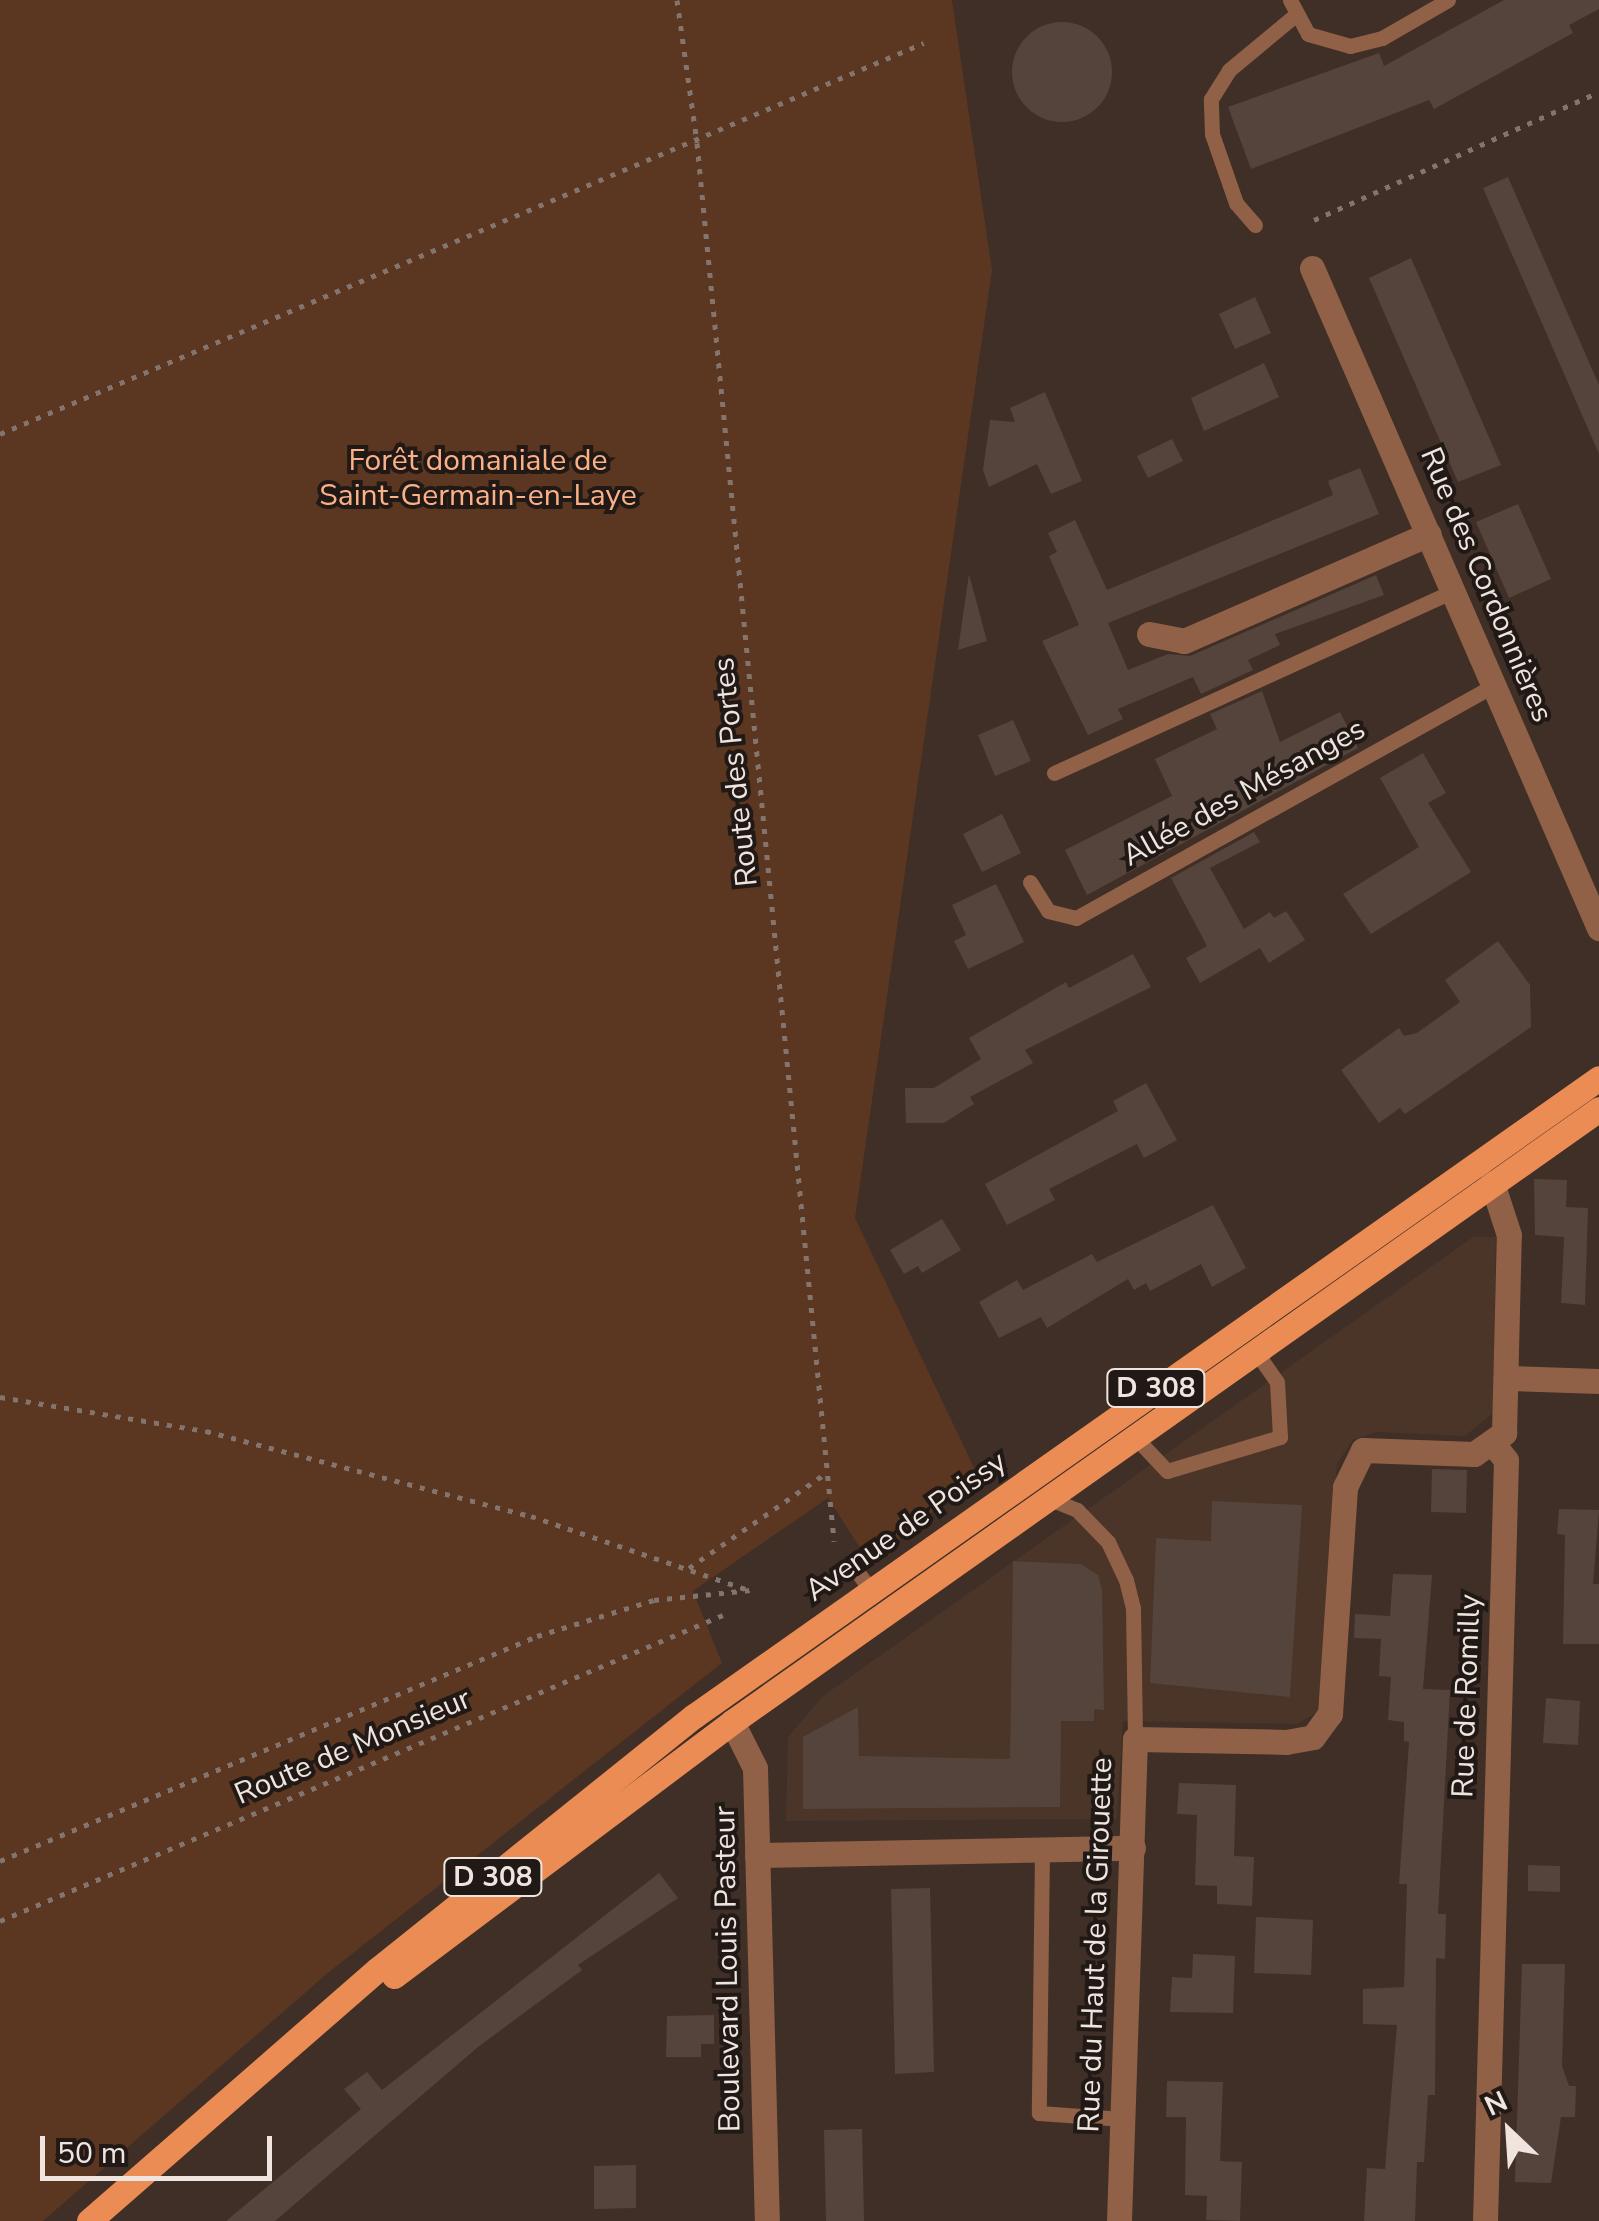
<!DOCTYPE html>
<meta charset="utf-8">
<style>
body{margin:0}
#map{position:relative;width:1599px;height:2221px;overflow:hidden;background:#3f2f26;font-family:"Nunito Sans",sans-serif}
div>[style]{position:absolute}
.built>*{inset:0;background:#4b3428}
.green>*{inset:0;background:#5b3621}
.building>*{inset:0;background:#55443b}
.round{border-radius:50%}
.path>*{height:5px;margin-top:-2.5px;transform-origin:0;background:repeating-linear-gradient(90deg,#83746d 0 5px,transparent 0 13px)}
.lane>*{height:15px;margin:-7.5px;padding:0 7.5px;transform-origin:7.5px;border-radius:7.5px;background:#906147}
.street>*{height:25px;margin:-12.5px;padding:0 12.5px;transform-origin:12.5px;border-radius:12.5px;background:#906147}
.primary>*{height:25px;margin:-12.5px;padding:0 12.5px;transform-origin:12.5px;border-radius:12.5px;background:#eb8c54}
span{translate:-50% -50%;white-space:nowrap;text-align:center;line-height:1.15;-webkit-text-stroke:8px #201915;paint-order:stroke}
.shield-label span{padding:2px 8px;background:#201915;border:2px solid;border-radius:8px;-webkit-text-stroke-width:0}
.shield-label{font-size:28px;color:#efe4de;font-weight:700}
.park-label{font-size:30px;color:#fcb087}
.street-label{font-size:30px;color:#efe4de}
.north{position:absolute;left:1459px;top:2081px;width:100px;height:100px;-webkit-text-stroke:8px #201915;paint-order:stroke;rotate:335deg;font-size:28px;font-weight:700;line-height:40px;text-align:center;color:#efe4de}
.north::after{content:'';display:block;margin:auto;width:35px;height:45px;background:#efe4de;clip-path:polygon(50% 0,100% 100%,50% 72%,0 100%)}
.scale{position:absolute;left:40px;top:2136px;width:232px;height:45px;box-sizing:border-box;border:5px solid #efe4de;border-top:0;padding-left:12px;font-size:30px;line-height:35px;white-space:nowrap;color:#efe4de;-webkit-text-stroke:8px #201915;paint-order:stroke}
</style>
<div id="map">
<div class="built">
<i style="clip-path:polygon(1473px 1237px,1496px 1237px,1493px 1413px,1465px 1436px,1377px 1432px,1353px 1440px,1337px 1464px,1318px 1712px,1297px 1724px,1123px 1721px,1117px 1819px,786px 1821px,788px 1737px,823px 1696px)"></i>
</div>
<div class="green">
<i style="clip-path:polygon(0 0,952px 0,992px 270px,855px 1218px,978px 1476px,869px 1562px,828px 1498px,693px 1591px,722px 1663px,329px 1972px,43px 2221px,0 2221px)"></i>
</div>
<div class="building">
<i style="clip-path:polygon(1504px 0,1599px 0,1599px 9px,1569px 25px,1573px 33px,1434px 109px,1429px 100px,1251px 169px,1228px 107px,1379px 53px,1384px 66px)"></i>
<i class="round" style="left:1012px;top:22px;width:100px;height:100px"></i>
<i style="clip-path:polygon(1508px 177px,1599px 385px,1599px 454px,1483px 188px)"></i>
<i style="clip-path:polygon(1411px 258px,1501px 465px,1458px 482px,1369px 278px)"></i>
<i style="clip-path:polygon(1255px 297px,1271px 333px,1235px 349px,1219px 314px)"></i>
<i style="clip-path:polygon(1264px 363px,1279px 397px,1204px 431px,1191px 398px)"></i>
<i style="clip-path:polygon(1045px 392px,1082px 481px,1051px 494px,1037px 464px,989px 487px,983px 470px,990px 420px,1015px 422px,1010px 408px)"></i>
<i style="clip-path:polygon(1172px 439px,1183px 461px,1148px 478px,1137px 456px)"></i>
<i style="clip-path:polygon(1360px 468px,1379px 514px,1108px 623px,1128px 670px,1168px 654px,1190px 656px,1376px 575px,1384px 595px,1275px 634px,1280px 645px,1248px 660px,1253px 670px,1201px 694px,1193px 677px,1118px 709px,1123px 719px,1088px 735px,1042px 641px,1079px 625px,1049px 556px,1057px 552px,1048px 533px,1075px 520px,1107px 590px,1333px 495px,1328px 481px)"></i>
<i style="clip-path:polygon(1518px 504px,1551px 579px,1509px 598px,1476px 522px)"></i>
<i style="clip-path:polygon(969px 574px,987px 641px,958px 650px)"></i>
<i style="clip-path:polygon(1262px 691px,1280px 742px,1340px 712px,1358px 748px,1087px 895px,1065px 850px,1172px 796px,1155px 759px,1217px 729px,1210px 714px)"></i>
<i style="clip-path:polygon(1013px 720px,1031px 761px,995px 776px,978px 735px)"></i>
<i style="clip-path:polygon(1423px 753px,1446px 793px,1428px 803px,1471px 872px,1371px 934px,1343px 894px,1419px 847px,1380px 778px)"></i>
<i style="clip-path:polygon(1002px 814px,1021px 853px,982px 872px,963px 834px)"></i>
<i style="clip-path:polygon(1254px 832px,1260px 842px,1210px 868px,1244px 929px,1270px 912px,1274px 918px,1286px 911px,1305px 940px,1269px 963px,1260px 948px,1200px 983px,1186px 958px,1207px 946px,1171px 878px)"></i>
<i style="clip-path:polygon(996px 884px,1024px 942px,968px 969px,954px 941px,966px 935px,952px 905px)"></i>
<i style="clip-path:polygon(1498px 941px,1530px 985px,1531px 1027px,1405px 1114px,1400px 1108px,1379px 1123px,1341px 1070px,1399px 1028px,1404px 1036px,1417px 1033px,1460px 1002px,1445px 980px)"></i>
<i style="clip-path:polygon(1133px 954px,1151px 987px,1025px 1050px,1033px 1063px,970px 1097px,974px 1104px,944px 1123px,906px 1123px,905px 1088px,934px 1088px,981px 1059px,969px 1038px,1066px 982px,1069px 988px)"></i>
<i style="clip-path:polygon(1146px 1083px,1177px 1140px,1144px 1158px,1137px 1144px,1049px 1189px,1055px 1200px,1007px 1225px,985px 1184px,1118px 1111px,1113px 1101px)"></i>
<i style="clip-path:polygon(1534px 1179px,1567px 1180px,1566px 1207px,1588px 1208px,1585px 1305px,1561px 1303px,1564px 1237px,1535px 1235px)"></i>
<i style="clip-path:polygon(1213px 1205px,1246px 1268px,1212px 1287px,1201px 1264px,1150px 1291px,1146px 1283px,1134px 1290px,1128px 1279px,1047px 1328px,1041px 1317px,999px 1338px,979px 1302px,1017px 1280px,1023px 1290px,1092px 1254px,1097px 1262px)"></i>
<i style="clip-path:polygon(942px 1219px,961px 1250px,922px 1273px,918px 1266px,904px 1274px,890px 1250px)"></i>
<i style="clip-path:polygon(1432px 1469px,1467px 1470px,1466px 1513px,1431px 1512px)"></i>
<i style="clip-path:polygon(1212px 1501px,1302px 1505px,1290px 1697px,1150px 1683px,1156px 1538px,1211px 1541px)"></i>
<i style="clip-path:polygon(1559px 1509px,1599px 1510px,1593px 1584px,1599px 1584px,1599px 1644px,1563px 1644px,1565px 1535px,1557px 1534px)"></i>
<i style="clip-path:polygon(1013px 1561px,1081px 1564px,1098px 1575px,1102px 1589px,1104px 1710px,1094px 1709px,1094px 1721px,1061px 1721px,1060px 1807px,803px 1809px,803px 1737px,858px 1707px,859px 1756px,1010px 1759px)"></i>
<i style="clip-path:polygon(1393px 1574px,1432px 1575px,1423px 1689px,1450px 1690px,1438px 1914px,1446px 1914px,1445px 1959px,1436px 1958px,1435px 2095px,1428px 2095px,1424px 2162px,1417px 2162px,1415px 2221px,1364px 2221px,1367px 2168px,1385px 2169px,1397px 2025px,1363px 2024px,1363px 1989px,1404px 1987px,1407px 1884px,1399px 1884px,1409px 1742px,1404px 1741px,1404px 1722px,1388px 1720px,1391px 1677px,1379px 1676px,1381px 1639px,1354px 1638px,1355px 1614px,1390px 1616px)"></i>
<i style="clip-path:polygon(1546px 1698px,1580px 1701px,1578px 1745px,1543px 1743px)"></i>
<i style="clip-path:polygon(1179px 1783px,1236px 1785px,1234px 1856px,1254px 1857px,1252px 1906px,1217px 1904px,1217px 1886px,1195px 1885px,1197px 1815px,1177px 1814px)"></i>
<i style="clip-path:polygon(1528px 1865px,1560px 1866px,1560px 1892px,1528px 1891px)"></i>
<i style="clip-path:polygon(659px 1873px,678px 1898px,578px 1965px,582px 1970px,478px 2047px,275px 2221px,226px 2221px,361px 2109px,344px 2089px,367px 2072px,382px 2090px)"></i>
<i style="clip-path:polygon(930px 1888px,934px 2072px,895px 2074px,891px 1889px)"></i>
<i style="clip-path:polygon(1256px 1917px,1313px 1920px,1311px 1975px,1254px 1973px)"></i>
<i style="clip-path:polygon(1193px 1954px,1235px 1956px,1233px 2013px,1170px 2012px,1172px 1977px,1192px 1978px)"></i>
<i style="clip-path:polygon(1522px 1964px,1565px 1964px,1562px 2066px,1569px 2086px,1576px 2086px,1575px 2117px,1561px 2117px,1551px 2183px,1515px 2182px)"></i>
<i style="clip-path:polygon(714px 2015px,714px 2044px,701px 2044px,701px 2057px,666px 2057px,667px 2016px)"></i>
<i style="clip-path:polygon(1167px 2081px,1223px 2082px,1220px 2161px,1242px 2162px,1240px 2221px,1206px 2220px,1207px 2196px,1185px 2195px,1186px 2117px,1166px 2117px)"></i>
<i style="clip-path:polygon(862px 2129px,864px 2221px,826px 2221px,824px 2130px)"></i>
<i style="clip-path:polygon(636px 2165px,636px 2208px,594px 2209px,594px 2166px)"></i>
</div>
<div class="path">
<i style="left:677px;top:0;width:144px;rotate:82deg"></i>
<i style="left:697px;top:143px;width:1405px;rotate:84.4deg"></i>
<i style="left:1314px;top:220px;width:312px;rotate:-24.2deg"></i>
<i style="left:0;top:434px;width:1003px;rotate:-22.94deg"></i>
<i style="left:0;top:1397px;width:209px;rotate:9.4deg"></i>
<i style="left:206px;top:1431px;width:336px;rotate:14.7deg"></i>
<i style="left:531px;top:1516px;width:227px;rotate:18.8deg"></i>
<i style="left:689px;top:1568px;width:167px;rotate:-34.7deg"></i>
<i style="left:0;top:1861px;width:582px;rotate:-22.73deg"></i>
<i style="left:537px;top:1636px;width:122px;rotate:-17.1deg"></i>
<i style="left:654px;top:1600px;width:97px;rotate:-5.9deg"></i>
<i style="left:0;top:1921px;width:785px;rotate:-22.94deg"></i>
</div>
<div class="lane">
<i style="left:1290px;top:0;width:38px;rotate:62deg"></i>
<i style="left:1308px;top:34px;width:44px;rotate:15.9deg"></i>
<i style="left:1350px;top:46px;width:33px;rotate:-14deg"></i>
<i style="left:1382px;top:38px;width:76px;rotate:-29.9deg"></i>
<i style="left:1255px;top:225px;width:29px;rotate:-131deg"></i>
<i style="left:1236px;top:203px;width:73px;rotate:-109.2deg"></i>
<i style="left:1212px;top:134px;width:35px;rotate:-92deg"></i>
<i style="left:1211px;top:99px;width:34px;rotate:-58deg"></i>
<i style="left:1229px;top:70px;width:85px;rotate:-39.7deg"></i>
<i style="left:1054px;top:773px;width:437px;rotate:-24.5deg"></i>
<i style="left:1030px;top:882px;width:34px;rotate:58deg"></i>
<i style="left:1048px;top:911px;width:29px;rotate:14deg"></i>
<i style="left:1076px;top:918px;width:479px;rotate:-29.1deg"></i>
<i style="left:1134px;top:1436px;width:48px;rotate:46.7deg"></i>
<i style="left:1167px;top:1471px;width:118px;rotate:-16.7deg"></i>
<i style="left:1280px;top:1437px;width:55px;rotate:-93.1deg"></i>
<i style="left:1277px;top:1382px;width:39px;rotate:-125deg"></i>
<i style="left:1050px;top:1499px;width:29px;rotate:22deg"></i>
<i style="left:1077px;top:1510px;width:45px;rotate:45.9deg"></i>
<i style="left:1108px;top:1542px;width:42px;rotate:64.7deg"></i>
<i style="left:1126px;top:1580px;width:29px;rotate:76deg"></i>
<i style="left:1133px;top:1608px;width:131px;rotate:89.1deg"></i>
<i style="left:856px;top:1570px;width:26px;rotate:54deg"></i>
<i style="left:1042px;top:1850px;width:263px;rotate:90.7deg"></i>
<i style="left:1039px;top:2113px;width:84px;rotate:4.1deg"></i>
</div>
<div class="street">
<i style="left:1312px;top:268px;width:720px;rotate:66.5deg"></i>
<i style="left:1149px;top:634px;width:36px;rotate:11deg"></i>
<i style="left:1184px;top:641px;width:267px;rotate:-23.6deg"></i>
<i style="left:1508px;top:1378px;width:91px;rotate:1.9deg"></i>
<i style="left:732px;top:1722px;width:51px;rotate:63.4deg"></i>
<i style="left:755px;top:1768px;width:453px;rotate:88.5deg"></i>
<i style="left:757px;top:1855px;width:376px;rotate:-1.1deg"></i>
<i style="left:1119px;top:2221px;width:482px;rotate:-88.1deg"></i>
<i style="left:1135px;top:1739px;width:151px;rotate:1.1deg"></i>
<i style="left:1286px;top:1742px;width:27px;rotate:-10deg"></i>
<i style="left:1313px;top:1737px;width:29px;rotate:-54deg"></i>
<i style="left:1330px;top:1714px;width:227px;rotate:-86.2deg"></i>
<i style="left:1345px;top:1487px;width:41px;rotate:-64.1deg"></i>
<i style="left:1363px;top:1450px;width:111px;rotate:2.1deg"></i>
<i style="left:1474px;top:1454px;width:37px;rotate:-35deg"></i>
<i style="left:1504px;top:1433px;width:198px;rotate:-88.6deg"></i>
<i style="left:1509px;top:1235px;width:55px;rotate:-108.1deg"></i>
<i style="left:1485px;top:2221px;width:761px;rotate:-88.42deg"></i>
<i style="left:1506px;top:1460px;width:19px;rotate:-129deg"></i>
</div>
<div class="primary">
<i style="left:394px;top:1976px;width:423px;rotate:-36.9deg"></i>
<i style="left:732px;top:1722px;width:1062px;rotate:-35.26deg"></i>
<i style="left:89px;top:2221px;width:383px;rotate:-41.1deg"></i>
<i style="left:378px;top:1969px;width:405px;rotate:-38.7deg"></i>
<i style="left:694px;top:1716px;width:1107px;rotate:-35.18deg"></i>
</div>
<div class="shield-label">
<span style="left:1156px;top:1388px">D 308</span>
<span style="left:493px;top:1877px">D 308</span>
</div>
<div class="park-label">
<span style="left:478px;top:478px">Forêt domaniale de<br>Saint-Germain-en-Laye</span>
</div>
<div class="street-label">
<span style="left:1486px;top:585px;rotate:67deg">Rue des Cordonnières</span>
<span style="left:736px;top:772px;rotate:-96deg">Route des Portes</span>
<span style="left:1244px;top:793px;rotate:-29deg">Allée des Mésanges</span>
<span style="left:906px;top:1527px;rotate:-35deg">Avenue de Poissy</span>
<span style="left:1467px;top:1696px;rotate:-88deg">Rue de Romilly</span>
<span style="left:353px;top:1747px;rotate:-23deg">Route de Monsieur</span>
<span style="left:1096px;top:1945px;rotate:-88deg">Rue du Haut de la Girouette</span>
<span style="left:728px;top:1969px;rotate:-91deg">Boulevard Louis Pasteur</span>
</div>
<div class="north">N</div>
<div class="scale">50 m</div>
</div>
